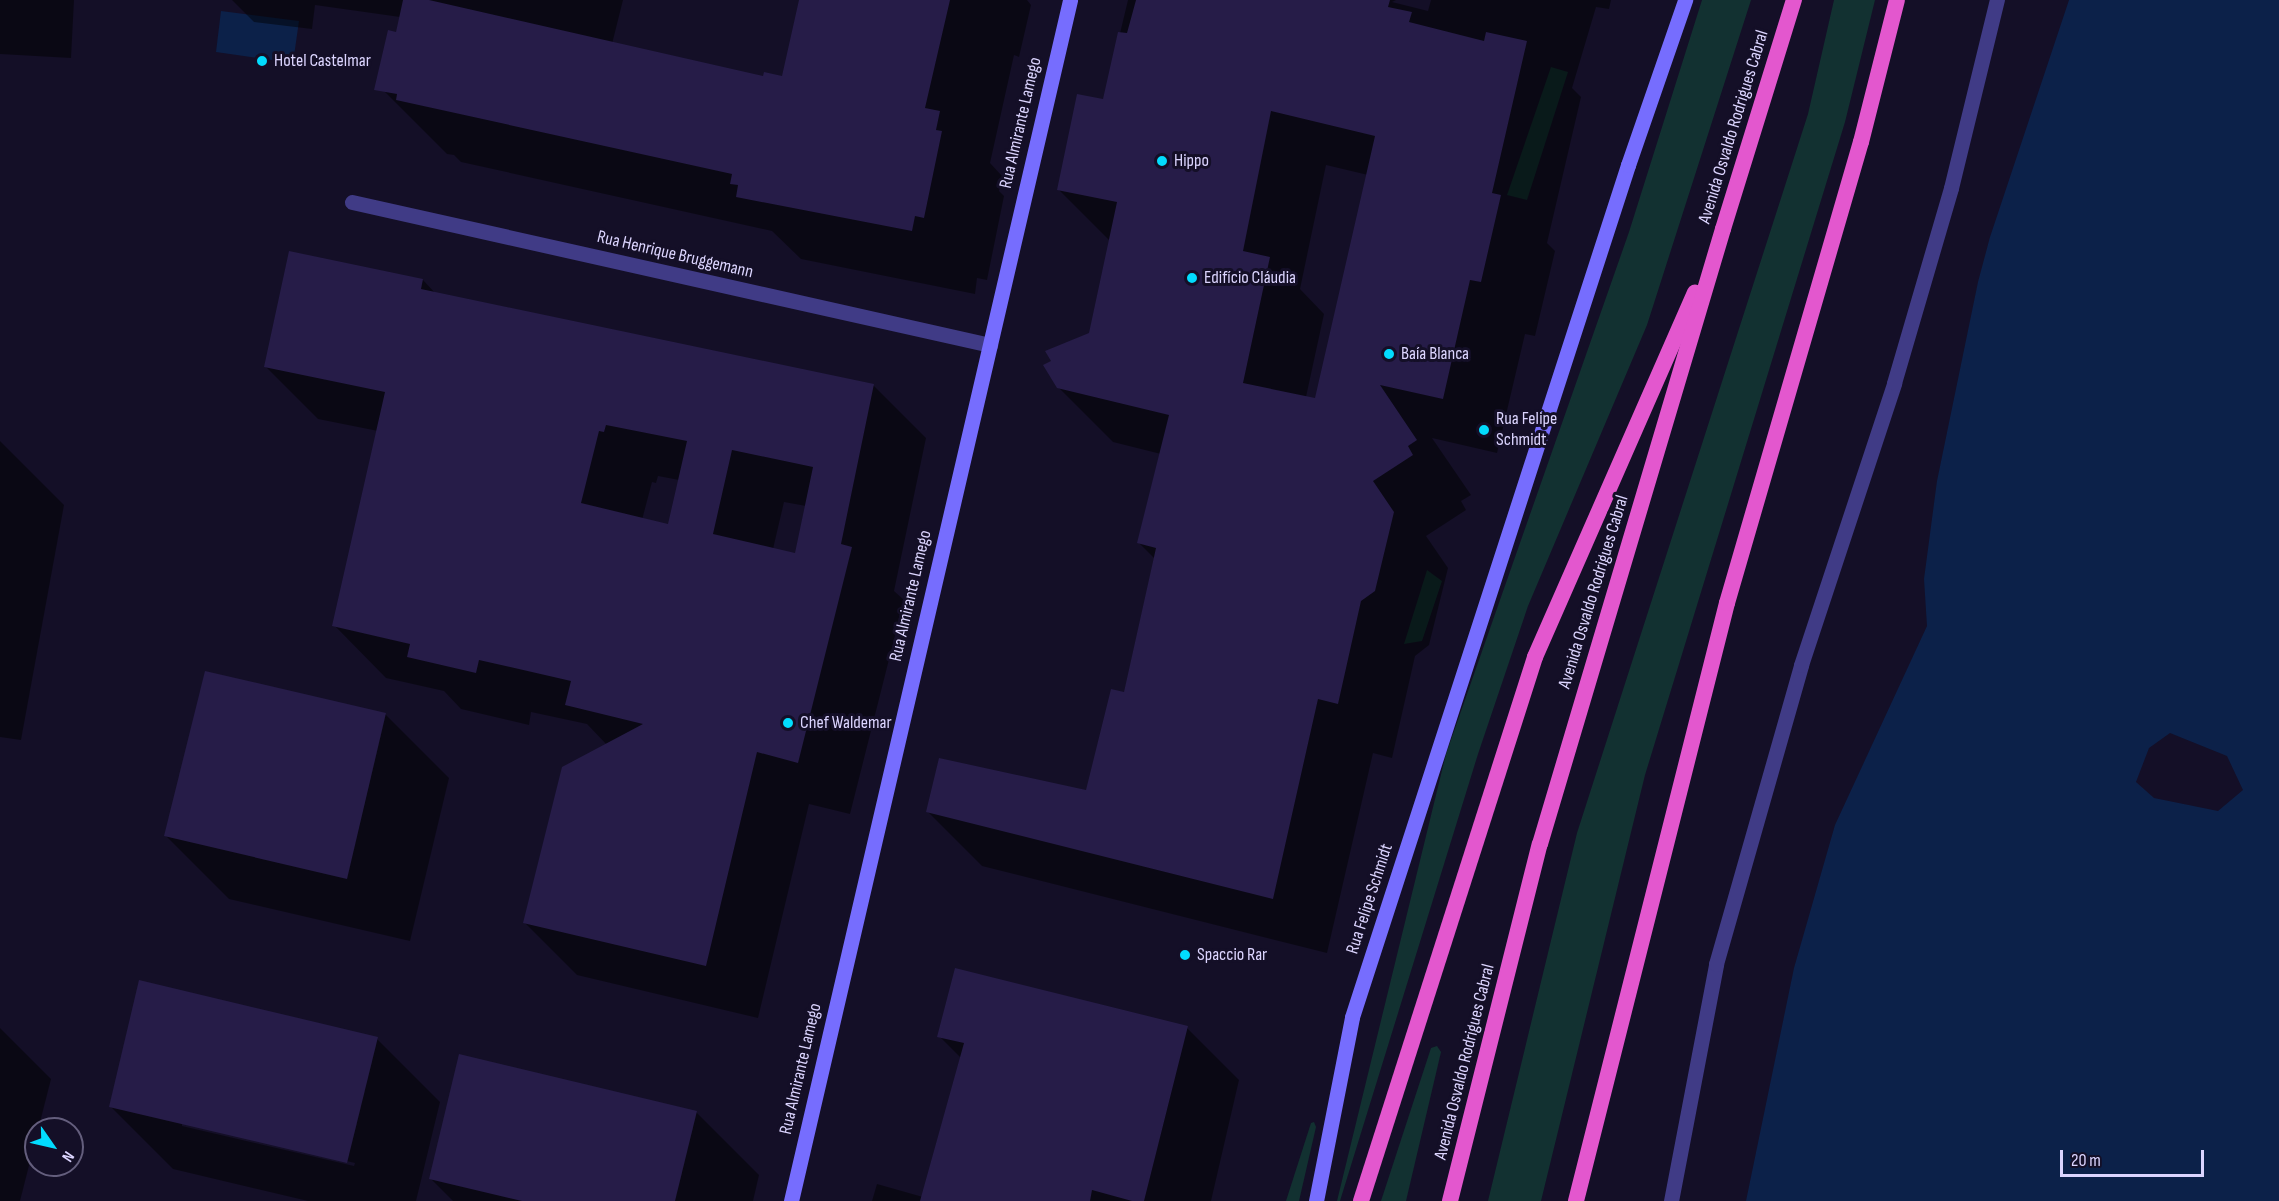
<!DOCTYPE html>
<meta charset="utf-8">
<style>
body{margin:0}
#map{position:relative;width:2279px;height:1201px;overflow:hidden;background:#140f27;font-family:"Sofia Sans Condensed",sans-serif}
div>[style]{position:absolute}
.green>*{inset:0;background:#123131}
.water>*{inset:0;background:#0c2149}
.shadow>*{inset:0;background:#0007}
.building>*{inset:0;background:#261c48}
.pedestrian>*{height:15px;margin:-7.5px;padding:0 7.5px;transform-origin:7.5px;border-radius:7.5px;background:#403b86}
.minor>*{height:15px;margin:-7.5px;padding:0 7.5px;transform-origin:7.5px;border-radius:7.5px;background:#403b86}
.secondary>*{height:15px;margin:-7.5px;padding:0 7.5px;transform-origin:7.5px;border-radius:7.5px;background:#766dfe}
.trunk>*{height:16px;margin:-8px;padding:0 8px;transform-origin:8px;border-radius:8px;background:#e357ce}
.dots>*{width:16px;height:16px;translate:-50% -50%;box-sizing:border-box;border:3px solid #140f27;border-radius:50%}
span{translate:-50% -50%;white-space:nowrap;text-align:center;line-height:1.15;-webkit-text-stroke:6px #140f27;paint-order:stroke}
.poi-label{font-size:18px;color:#dcd5ff}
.left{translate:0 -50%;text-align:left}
.street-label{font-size:18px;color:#dcd5ff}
.north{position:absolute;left:24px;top:1117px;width:60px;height:60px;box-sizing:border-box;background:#140f27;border:2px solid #645e7d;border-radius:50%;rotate:124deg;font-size:16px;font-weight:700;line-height:24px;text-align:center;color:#dcd5ff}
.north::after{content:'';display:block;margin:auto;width:21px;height:27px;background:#02dcfe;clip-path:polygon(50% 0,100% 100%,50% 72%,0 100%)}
.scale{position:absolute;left:2060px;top:1150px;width:144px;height:27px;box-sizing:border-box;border:3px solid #dcd5ff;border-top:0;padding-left:8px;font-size:18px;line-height:21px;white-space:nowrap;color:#dcd5ff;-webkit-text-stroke:4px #140f27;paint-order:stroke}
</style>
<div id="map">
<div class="green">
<i style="clip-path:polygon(1702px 0,1751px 0,1647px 325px,1528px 606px,1478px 754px,1340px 1201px,1337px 1201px,1446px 754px,1629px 232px)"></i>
<i style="clip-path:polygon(1834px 0,1875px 0,1845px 122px,1645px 775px,1541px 1201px,1488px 1201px,1577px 833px,1808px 114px)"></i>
<i style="clip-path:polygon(1551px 67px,1568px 72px,1527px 200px,1507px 195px)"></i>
<i style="clip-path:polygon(1427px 570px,1442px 581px,1422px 641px,1404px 644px)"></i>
<i style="clip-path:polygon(1437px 1046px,1441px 1052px,1406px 1201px,1381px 1201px,1431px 1048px)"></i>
<i style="clip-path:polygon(1314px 1122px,1316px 1127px,1299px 1201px,1286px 1201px,1311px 1123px)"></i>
</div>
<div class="water">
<i style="clip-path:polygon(evenodd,2069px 0,2279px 0,2279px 1201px,1746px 1201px,1794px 968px,1835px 825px,1927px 626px,1924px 579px,1937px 481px,1978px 282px,1990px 237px,2069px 0,2170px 733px,2227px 756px,2243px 790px,2218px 811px,2154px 798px,2136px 782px,2149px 748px,2170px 733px)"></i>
<i style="clip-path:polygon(221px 11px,299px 21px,293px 63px,216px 52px)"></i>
</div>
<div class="shadow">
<i style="clip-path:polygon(0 0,74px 0,71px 58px,0 54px)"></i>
<i style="clip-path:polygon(232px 0,623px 0,612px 44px,764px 77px,783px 77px,800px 0,1027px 0,1031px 5px,1019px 57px,1014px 55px,990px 163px,1002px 176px,999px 191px,1004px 196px,987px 280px,977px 278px,975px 294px,801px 259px,772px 231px,461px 162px,454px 155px,447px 154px,384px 91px,400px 17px,315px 5px,312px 29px,254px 22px)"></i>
<i style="clip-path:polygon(evenodd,1128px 0,1396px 0,1392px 2px,1428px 11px,1431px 0,1611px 0,1609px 9px,1596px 7px,1572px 88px,1581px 97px,1547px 243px,1555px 251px,1535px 336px,1525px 334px,1497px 453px,1432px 438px,1471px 495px,1461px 501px,1466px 510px,1426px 536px,1448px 568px,1429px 645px,1415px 656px,1392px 758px,1373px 753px,1327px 953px,982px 866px,927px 811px,1087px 792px,1125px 694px,1155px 559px,1139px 543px,1161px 454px,1113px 442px,1058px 387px,1053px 361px,1090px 334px,1110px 241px,1059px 190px,1104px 100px,1128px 0,1326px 165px,1368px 175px,1316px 400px,1306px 397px,1324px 314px,1300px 289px,1326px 165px)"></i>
<i style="clip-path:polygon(evenodd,423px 280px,436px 294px,874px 386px,926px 438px,894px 591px,904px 600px,850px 814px,809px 804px,758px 1018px,577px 975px,525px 923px,607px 745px,587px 724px,531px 712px,529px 725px,461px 709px,444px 691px,386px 678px,334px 625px,378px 431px,318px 419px,266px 367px,423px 280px,658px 476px,679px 480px,669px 526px,642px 520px,652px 482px,656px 483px,658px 476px,423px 280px,784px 502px,806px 506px,796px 554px,773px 549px,784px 502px)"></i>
<i style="clip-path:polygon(0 441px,64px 505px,21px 740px,0 737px)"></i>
<i style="clip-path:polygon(206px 673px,386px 715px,449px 778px,410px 941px,229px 899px,166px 836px)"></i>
<i style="clip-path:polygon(0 1028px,51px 1079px,20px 1201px,0 1201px)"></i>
<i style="clip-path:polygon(1187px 1028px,1239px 1080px,1211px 1201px,872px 1201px,877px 1184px,923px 1197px,961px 1058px,939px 1036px)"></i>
<i style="clip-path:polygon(evenodd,377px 1039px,440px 1102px,416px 1201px,308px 1201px,173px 1169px,110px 1106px,377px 1039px,182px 1122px,355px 1163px,354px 1166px,182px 1126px,182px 1122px)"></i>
<i style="clip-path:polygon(696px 1112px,759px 1175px,753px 1201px,453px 1201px,431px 1179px)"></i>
</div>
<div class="building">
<i style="clip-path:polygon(403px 0,429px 0,763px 76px,764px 72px,782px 76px,799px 0,950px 0,925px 108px,940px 111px,936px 130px,942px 131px,924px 218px,915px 216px,912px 231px,736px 197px,738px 185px,730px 184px,732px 174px,396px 100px,397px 94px,374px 90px,388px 30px,396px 32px)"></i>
<i style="clip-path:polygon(evenodd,1136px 0,1390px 0,1388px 7px,1412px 12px,1409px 22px,1484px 41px,1486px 32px,1527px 41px,1492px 193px,1501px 195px,1481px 282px,1470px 280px,1443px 399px,1380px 385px,1417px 440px,1408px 446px,1413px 455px,1373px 481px,1394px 512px,1375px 591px,1361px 601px,1338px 704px,1318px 699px,1273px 899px,926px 812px,939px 758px,1086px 790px,1111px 689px,1124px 692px,1156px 548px,1137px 543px,1169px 415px,1057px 388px,1043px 365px,1051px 361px,1045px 351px,1089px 333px,1117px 202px,1057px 190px,1077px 94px,1103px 99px,1118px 32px,1127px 33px,1136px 0,1271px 111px,1375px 136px,1315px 398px,1243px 383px,1270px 257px,1243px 251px,1271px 111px)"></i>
<i style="clip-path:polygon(evenodd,289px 251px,423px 279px,421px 289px,874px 384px,841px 544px,852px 547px,798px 763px,757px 752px,706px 966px,523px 923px,562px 767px,643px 724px,565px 705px,571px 681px,479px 660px,476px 673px,407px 657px,410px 644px,332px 626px,385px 392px,264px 367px,289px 251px,606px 425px,687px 441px,668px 524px,581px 503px,599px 431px,604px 432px,606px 425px,289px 251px,732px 450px,813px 467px,795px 553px,713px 534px,732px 450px)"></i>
<i style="clip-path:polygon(205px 671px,386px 713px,347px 879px,164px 836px)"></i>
<i style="clip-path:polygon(955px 968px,1188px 1026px,1144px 1201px,1132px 1201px,1092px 1190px,1090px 1201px,920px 1201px,964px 1043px,937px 1037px)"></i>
<i style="clip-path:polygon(139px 980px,378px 1037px,347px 1163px,109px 1107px)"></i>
<i style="clip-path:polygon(459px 1054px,697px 1111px,675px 1201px,522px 1201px,429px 1179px)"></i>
</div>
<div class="pedestrian">
<i style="left:1671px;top:1201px;width:241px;rotate:-79.2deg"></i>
<i style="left:1716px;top:964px;width:311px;rotate:-74.1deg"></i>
<i style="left:1801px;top:665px;width:297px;rotate:-71.7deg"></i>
<i style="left:1894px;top:383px;width:203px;rotate:-73.7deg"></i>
<i style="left:1951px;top:188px;width:194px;rotate:-76.3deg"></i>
</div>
<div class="minor">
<i style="left:352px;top:202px;width:654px;rotate:12.63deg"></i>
</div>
<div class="secondary">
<i style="left:791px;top:1201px;width:1233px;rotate:-76.92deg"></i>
<i style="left:1316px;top:1201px;width:187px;rotate:-78.9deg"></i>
<i style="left:1352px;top:1017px;width:896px;rotate:-72.05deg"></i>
<i style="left:1628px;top:165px;width:175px;rotate:-70.9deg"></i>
</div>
<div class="trunk">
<i style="left:1361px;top:1201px;width:571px;rotate:-72.26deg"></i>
<i style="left:1535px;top:657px;width:398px;rotate:-66.3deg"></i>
<i style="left:1450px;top:1201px;width:368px;rotate:-75.9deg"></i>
<i style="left:1540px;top:844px;width:642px;rotate:-73.43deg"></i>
<i style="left:1723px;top:229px;width:240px;rotate:-72.8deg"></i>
<i style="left:1576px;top:1201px;width:617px;rotate:-75.83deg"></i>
<i style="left:1727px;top:603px;width:480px;rotate:-73.8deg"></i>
<i style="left:1861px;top:142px;width:146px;rotate:-75.8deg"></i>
</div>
<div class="dots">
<i style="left:262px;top:61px;background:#02dcfe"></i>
<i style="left:1162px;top:161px;background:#02dcfe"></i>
<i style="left:1192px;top:278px;background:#02dcfe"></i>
<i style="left:1389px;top:354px;background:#02dcfe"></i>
<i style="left:1484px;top:430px;background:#02dcfe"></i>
<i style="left:788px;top:723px;background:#02dcfe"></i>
<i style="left:1185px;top:955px;background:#02dcfe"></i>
</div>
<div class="poi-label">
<span class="left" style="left:274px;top:61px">Hotel Castelmar</span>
<span class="left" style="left:1174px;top:161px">Hippo</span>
<span class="left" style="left:1204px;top:278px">Edifício Cláudia</span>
<span class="left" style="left:1401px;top:354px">Baía Blanca</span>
<span class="left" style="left:1496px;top:430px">Rua Felipe<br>Schmidt</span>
<span class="left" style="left:800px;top:723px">Chef Waldemar</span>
<span class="left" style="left:1197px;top:955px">Spaccio Rar</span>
</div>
<div class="street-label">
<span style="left:1021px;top:123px;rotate:-77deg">Rua Almirante Lamego</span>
<span style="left:1734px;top:127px;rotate:-73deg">Avenida Osvaldo Rodrigues Cabral</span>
<span style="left:675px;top:255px;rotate:13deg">Rua Henrique Bruggemann</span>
<span style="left:1594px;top:592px;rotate:-73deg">Avenida Osvaldo Rodrigues Cabral</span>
<span style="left:911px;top:596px;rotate:-77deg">Rua Almirante Lamego</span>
<span style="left:1370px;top:899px;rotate:-72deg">Rua Felipe Schmidt</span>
<span style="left:1465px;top:1062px;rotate:-76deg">Avenida Osvaldo Rodrigues Cabral</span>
<span style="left:801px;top:1069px;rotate:-77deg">Rua Almirante Lamego</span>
</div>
<div class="north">N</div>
<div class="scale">20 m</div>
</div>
